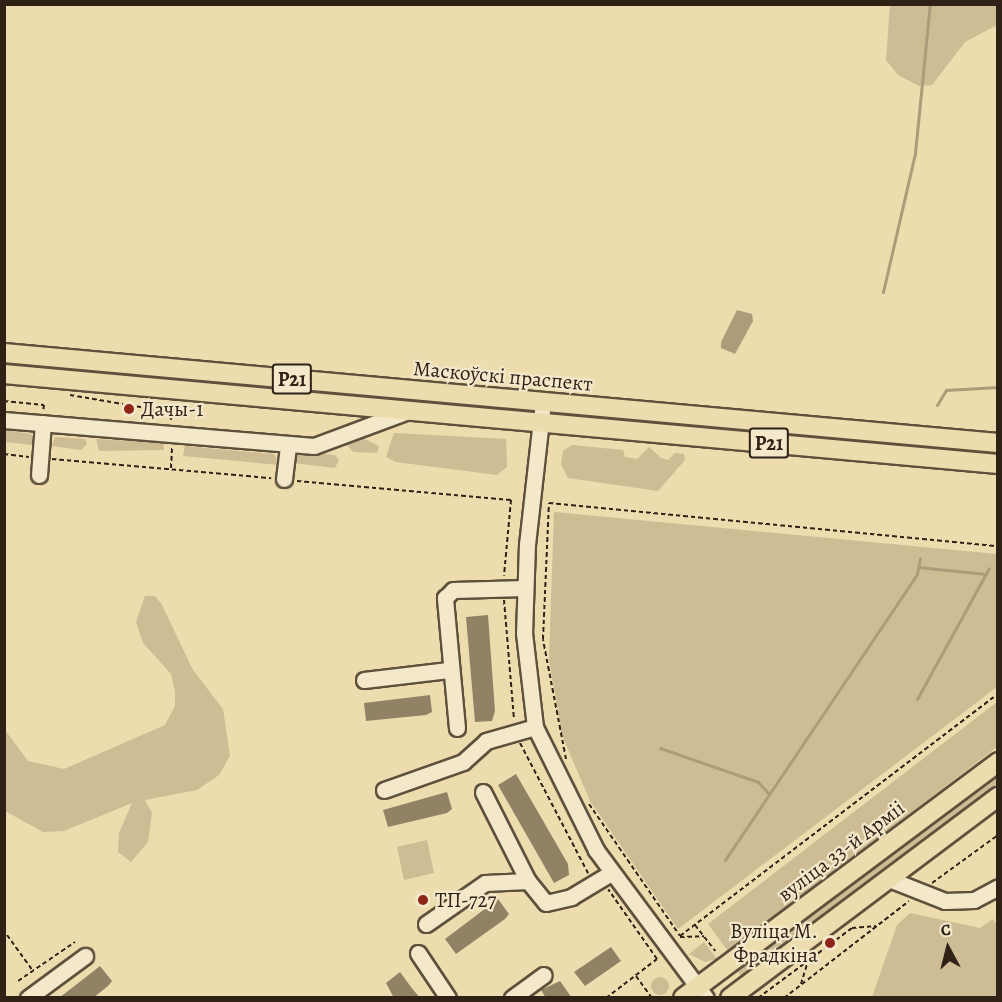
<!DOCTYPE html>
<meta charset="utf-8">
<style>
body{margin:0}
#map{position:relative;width:1002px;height:1002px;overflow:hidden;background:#eddcad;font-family:Alegreya,serif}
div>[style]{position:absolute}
.green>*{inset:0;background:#cdbc94}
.round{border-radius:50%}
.water>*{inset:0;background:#ad9c7a}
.stream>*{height:3px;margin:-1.5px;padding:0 1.5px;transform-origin:1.5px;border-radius:1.5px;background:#ad9c7a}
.building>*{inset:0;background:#928265}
.path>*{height:2px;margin-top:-1px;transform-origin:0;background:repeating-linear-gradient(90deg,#302117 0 4.5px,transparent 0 7.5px)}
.roads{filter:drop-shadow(2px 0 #5f503c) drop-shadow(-2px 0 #5f503c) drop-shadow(0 2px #5f503c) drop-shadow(0 -2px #5f503c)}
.minor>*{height:15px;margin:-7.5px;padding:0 7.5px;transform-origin:7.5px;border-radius:7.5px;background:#f3e8ca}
.major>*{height:18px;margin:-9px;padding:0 9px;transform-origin:9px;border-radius:9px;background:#eddcad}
.dots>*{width:16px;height:16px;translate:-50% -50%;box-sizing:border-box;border:3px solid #f3e8ca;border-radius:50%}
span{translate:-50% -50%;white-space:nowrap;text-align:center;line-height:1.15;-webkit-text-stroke:4.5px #f3e8ca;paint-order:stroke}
.shield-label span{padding:2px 4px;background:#f3e8ca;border:2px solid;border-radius:4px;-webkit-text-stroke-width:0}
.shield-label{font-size:20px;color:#302117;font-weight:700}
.street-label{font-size:21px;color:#302117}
.poi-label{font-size:21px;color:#302117}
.left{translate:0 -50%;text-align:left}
.right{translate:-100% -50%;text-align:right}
.frame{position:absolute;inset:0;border:6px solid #302117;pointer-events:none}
.north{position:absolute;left:918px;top:918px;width:60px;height:60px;-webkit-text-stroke:4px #f3e8ca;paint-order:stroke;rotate:353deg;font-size:16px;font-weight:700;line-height:24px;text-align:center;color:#302117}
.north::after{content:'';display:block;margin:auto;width:21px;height:27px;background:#302117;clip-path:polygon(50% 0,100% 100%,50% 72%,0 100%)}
</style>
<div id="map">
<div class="green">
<i style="clip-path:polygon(890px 4px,997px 5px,997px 25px,965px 42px,932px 85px,919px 86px,898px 75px,886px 60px)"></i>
<i style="clip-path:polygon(572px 411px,997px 450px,997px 459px,571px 420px)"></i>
<i style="clip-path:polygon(5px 430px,31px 434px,35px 439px,32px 445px,5px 442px)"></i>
<i style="clip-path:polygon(394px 433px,506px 439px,507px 467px,497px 475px,396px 462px,386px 457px)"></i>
<i style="clip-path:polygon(357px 435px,379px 446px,377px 453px,353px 452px,347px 445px)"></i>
<i style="clip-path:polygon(55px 437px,85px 439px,87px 444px,81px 450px,52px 446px)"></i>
<i style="clip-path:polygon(96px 439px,163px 443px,164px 450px,99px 451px)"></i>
<i style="clip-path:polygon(572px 445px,623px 450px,625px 457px,637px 459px,649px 447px,661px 458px,668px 460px,675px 453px,684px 454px,685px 460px,658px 491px,568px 478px,561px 464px,563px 451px)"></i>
<i style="clip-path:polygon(185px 446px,274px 454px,279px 465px,183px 456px)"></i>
<i style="clip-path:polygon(294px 451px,335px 455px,339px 460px,335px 468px,294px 463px)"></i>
<i style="clip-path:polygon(554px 512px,997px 554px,997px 687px,678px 929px,590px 801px,562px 735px,549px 660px)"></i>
<i style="clip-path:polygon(145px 596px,155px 596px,162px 605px,193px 670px,223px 709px,230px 756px,219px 775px,197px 790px,145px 800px,152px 813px,148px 842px,131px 862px,118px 852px,119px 833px,132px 803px,64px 831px,43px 832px,5px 811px,5px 730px,28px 761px,64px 769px,165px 725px,175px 706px,175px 691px,171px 674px,143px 643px,136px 622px)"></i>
<i style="clip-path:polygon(997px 702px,997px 747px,728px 951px,708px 924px)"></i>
<i style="clip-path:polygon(997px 775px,997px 786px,742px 977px,736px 969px)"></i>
<i style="clip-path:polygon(427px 840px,434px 873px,404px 880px,397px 847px)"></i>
<i style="clip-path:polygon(910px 913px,980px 928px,993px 919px,997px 925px,997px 997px,872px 997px,897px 925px)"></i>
<i style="clip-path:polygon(704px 942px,717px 959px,705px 962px,689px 954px)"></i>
<i class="round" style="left:651px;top:977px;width:18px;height:18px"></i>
</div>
<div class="water">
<i style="clip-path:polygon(737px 310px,752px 314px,753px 321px,735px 354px,721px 348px,721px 342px)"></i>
</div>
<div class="stream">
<i style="left:883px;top:292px;width:143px;rotate:-77deg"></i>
<i style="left:915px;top:153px;width:150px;rotate:-84.3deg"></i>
<i style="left:937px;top:405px;width:17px;rotate:-59deg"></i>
<i style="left:946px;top:390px;width:52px;rotate:-3.3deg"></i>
<i style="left:918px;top:567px;width:68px;rotate:5.9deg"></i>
<i style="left:917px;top:699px;width:149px;rotate:-61.2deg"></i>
<i style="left:660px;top:748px;width:104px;rotate:19.1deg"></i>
<i style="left:758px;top:782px;width:16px;rotate:47deg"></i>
<i style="left:725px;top:860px;width:344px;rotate:-56.1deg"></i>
<i style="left:917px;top:574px;width:16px;rotate:-79deg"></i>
</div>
<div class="building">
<i style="clip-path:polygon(488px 615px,495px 711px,492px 721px,475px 722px,466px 617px)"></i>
<i style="clip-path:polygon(430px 695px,432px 712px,426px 715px,366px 721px,364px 703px)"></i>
<i style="clip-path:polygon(516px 774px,568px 864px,569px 875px,554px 883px,498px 785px)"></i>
<i style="clip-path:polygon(447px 792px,452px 809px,447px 813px,388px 827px,383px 810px)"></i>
<i style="clip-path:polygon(425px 892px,431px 901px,422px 908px,415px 899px)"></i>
<i style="clip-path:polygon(498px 899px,509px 914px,505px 919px,456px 954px,445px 939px)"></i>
<i style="clip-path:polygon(611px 947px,621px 961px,585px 986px,574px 972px)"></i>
<i style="clip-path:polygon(100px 966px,112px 981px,108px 986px,93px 998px,59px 998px)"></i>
<i style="clip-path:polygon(400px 972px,411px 987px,420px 998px,394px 998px,386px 983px)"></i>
<i style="clip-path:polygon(560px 981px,572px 998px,546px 998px,541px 990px)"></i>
</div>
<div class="path">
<i style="left:70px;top:395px;width:95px;rotate:9.7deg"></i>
<i style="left:164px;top:411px;width:13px;rotate:48deg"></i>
<i style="left:4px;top:401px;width:40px;rotate:5.7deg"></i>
<i style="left:44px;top:405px;width:6px;rotate:99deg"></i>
<i style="left:4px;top:454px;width:25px;rotate:7deg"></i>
<i style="left:52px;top:459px;width:220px;rotate:5deg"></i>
<i style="left:171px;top:468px;width:21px;rotate:-87deg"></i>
<i style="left:297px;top:481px;width:215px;rotate:5.1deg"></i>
<i style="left:511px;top:500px;width:76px;rotate:95.3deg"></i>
<i style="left:504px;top:600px;width:120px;rotate:85.2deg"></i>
<i style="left:520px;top:743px;width:147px;rotate:62.4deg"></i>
<i style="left:566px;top:759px;width:122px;rotate:-100.9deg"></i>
<i style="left:543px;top:639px;width:136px;rotate:-87.5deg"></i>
<i style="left:549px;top:503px;width:451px;rotate:5.5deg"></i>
<i style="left:589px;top:804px;width:160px;rotate:55.4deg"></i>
<i style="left:680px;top:936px;width:400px;rotate:-37.3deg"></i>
<i style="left:932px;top:883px;width:82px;rotate:-36deg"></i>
<i style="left:695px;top:925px;width:33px;rotate:52deg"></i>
<i style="left:7px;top:935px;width:44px;rotate:54.2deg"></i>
<i style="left:680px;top:937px;width:24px;rotate:-2deg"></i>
<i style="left:636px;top:976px;width:27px;rotate:54deg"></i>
<i style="left:18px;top:981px;width:69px;rotate:-34.4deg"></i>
<i style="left:801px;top:984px;width:24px;rotate:-73deg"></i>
<i style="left:606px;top:998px;width:64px;rotate:-37.4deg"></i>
<i style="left:657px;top:959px;width:85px;rotate:-125deg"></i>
<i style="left:758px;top:998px;width:117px;rotate:-36.7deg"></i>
<i style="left:852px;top:928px;width:24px;rotate:-5deg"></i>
<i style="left:784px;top:998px;width:158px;rotate:-37.8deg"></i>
</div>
<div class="roads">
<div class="minor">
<i style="left:543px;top:402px;width:143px;rotate:96.4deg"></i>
<i style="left:527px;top:544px;width:89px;rotate:91.9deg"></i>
<i style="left:524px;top:633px;width:95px;rotate:83.3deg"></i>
<i style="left:535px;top:727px;width:137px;rotate:63.6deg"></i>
<i style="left:596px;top:850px;width:184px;rotate:53.4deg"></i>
<i style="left:4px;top:420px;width:311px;rotate:4.8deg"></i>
<i style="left:314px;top:446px;width:100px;rotate:-20.4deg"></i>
<i style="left:39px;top:475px;width:52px;rotate:-85.6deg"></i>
<i style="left:284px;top:479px;width:35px;rotate:-83deg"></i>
<i style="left:364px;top:680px;width:85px;rotate:-6.8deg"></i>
<i style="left:457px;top:728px;width:131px;rotate:-95.3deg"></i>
<i style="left:445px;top:598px;width:11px;rotate:-45deg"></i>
<i style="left:453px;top:590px;width:72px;rotate:-1.6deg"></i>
<i style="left:384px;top:790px;width:84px;rotate:-19.5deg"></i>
<i style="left:463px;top:762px;width:31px;rotate:-42deg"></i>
<i style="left:486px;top:741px;width:51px;rotate:-15.9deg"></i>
<i style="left:483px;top:792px;width:100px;rotate:63.2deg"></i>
<i style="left:528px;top:881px;width:28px;rotate:51deg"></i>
<i style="left:546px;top:903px;width:26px;rotate:-13deg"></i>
<i style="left:571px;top:897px;width:47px;rotate:-31deg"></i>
<i style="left:889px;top:879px;width:60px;rotate:21.4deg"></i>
<i style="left:945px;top:901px;width:29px;rotate:-2deg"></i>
<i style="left:974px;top:900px;width:27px;rotate:-28deg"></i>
<i style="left:426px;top:924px;width:72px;rotate:-34.8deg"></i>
<i style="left:485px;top:883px;width:43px;rotate:-2.7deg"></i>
<i style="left:418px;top:953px;width:54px;rotate:56.3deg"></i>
<i style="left:28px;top:998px;width:71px;rotate:-36.4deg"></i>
<i style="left:512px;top:998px;width:39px;rotate:-36deg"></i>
</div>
<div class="major">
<i style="left:4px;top:353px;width:998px;rotate:5.17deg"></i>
<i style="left:4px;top:374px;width:998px;rotate:5.17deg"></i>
<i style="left:683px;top:998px;width:394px;rotate:-36.8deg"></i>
<i style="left:730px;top:998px;width:335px;rotate:-36.9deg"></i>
</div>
</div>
<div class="dots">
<i style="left:129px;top:409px;background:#8f2418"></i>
<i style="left:423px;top:900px;background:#8f2418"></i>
<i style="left:830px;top:943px;background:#8f2418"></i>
</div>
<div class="shield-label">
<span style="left:292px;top:379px">Р21</span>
<span style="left:769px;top:443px">Р21</span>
</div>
<div class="street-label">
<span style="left:503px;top:376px;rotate:5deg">Маскоўскі праспект</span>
<span style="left:841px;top:851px;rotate:-37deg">вуліца 33-й Арміі</span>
</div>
<div class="poi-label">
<span class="left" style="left:141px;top:409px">Дачы-1</span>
<span class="left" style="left:435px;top:900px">ТП-727</span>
<span class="right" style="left:818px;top:943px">Вуліца М.<br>Фрадкіна</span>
</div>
<div class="frame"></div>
<div class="north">С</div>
</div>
